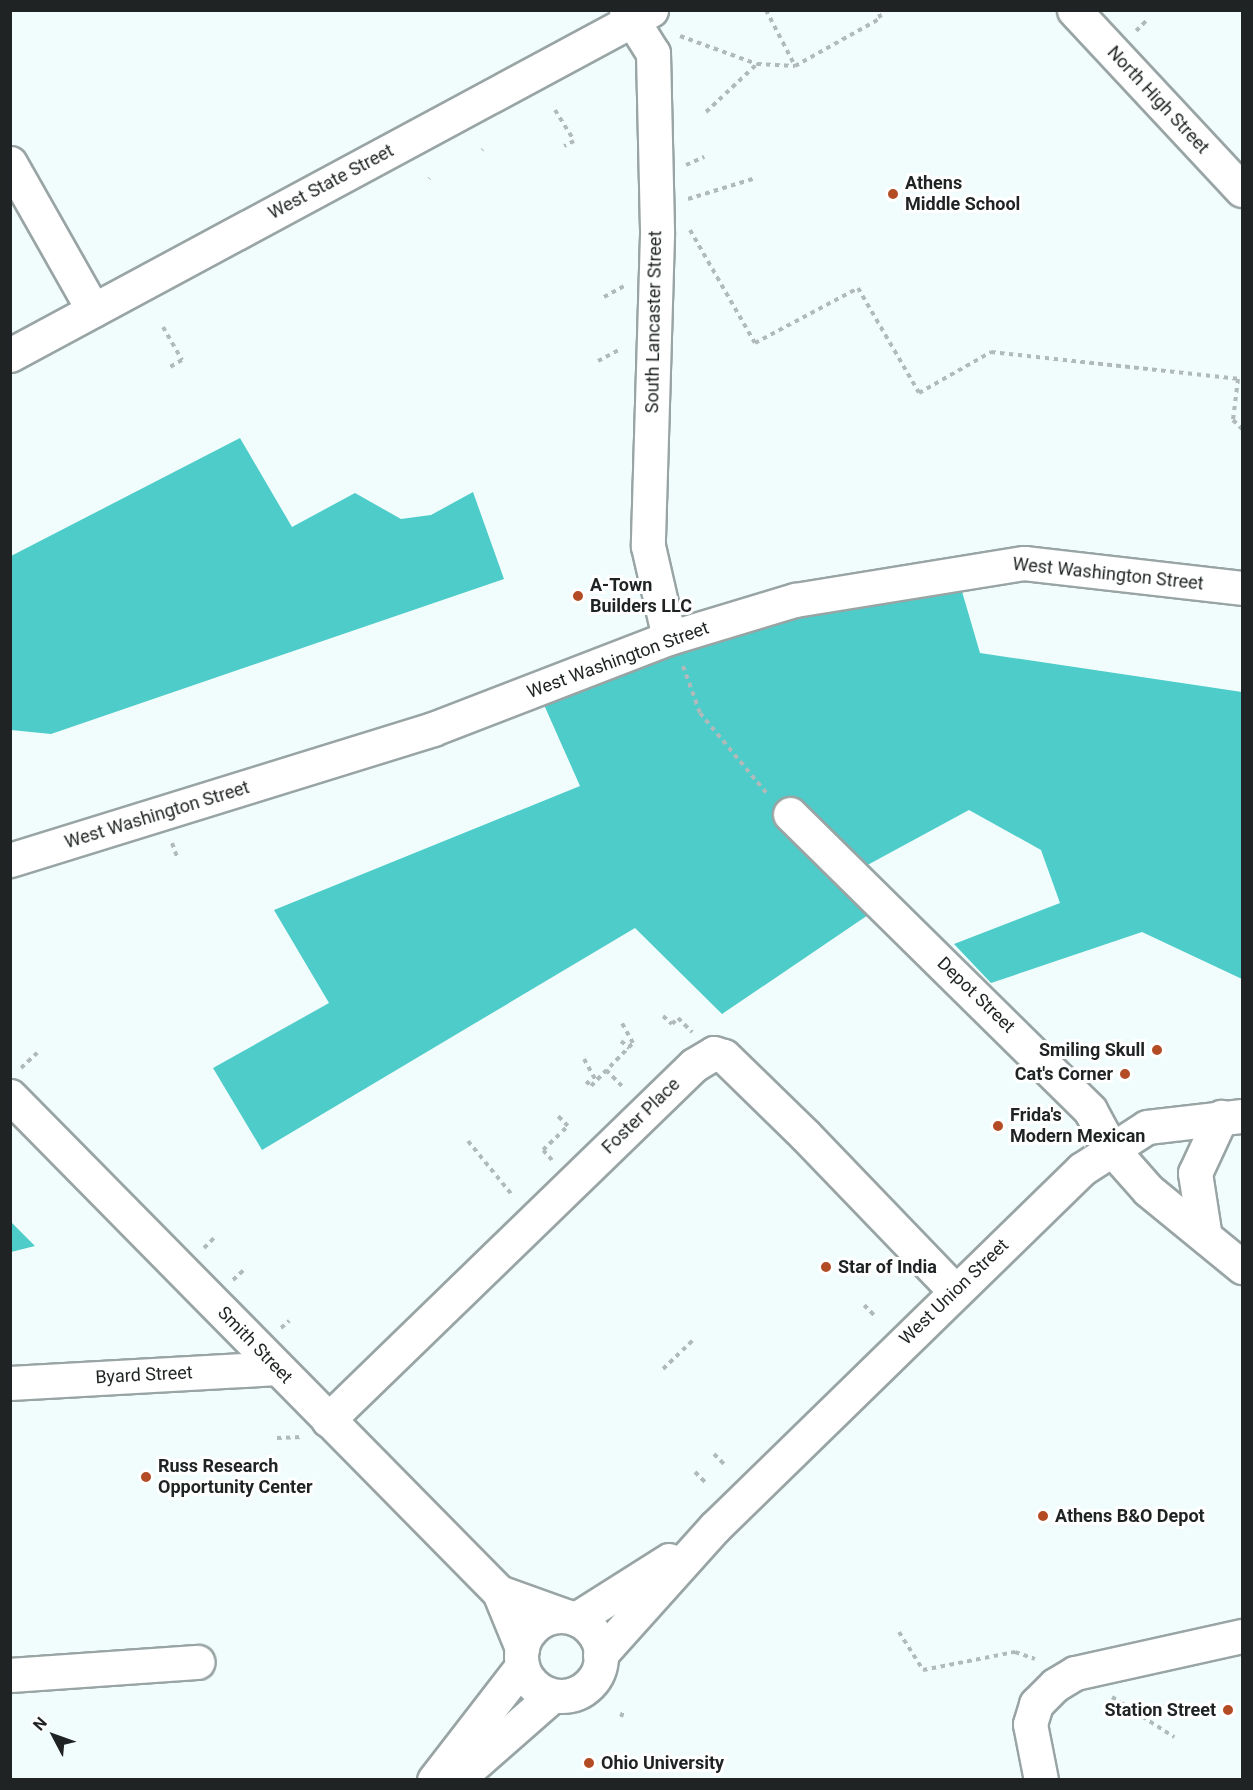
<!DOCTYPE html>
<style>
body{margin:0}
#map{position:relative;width:1253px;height:1790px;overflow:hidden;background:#f1fdfc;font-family:Roboto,sans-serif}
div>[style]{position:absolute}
.forest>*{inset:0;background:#4dccc9}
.path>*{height:4px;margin-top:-2px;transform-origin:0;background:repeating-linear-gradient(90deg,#b1baba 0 4.5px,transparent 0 9px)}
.roads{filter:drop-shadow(2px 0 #99a4a4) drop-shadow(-2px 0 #99a4a4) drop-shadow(0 2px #99a4a4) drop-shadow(0 -2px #99a4a4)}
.minor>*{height:33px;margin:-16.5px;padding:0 16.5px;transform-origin:16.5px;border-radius:16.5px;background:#fff}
.major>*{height:33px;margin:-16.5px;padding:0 16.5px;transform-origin:16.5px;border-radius:16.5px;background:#fff}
.major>.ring{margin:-16.5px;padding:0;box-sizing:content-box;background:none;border:33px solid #fff;border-radius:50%}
.dots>*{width:16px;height:16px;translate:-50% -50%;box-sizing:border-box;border:3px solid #fff;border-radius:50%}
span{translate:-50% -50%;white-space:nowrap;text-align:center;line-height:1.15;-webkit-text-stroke:6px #fff;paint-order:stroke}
.street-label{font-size:18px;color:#1f2323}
.poi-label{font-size:18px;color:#1f2323;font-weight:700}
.left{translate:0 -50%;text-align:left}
.right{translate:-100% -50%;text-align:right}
.frame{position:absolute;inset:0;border:12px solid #1f2323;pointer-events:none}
.north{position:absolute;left:24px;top:1706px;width:60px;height:60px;-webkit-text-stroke:4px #fff;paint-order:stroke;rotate:311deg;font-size:16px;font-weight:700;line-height:24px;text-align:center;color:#1f2323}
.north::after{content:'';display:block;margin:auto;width:21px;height:27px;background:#1f2323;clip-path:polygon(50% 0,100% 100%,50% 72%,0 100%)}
</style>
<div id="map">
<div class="forest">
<i style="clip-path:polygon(240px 438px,292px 527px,355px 493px,401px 519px,431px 515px,473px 492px,504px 579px,51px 734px,11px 730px,11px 556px)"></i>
<i style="clip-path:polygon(956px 571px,980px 653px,1242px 692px,1242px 979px,1142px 932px,991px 983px,954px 944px,1060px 903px,1041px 850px,969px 810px,838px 881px,871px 913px,722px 1014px,635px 928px,262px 1150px,213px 1068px,329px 1003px,274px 910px,580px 786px,537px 689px)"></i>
<i style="clip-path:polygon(11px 1222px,35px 1246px,11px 1252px)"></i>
</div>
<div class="path">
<i style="left:766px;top:10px;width:63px;rotate:62.6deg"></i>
<i style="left:1136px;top:31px;width:14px;rotate:-45deg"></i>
<i style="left:680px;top:36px;width:82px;rotate:20deg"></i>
<i style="left:757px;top:64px;width:38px;rotate:3deg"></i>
<i style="left:795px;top:66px;width:98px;rotate:-29.2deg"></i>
<i style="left:881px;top:18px;width:9px;rotate:-117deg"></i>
<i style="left:555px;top:110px;width:36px;rotate:58deg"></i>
<i style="left:574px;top:141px;width:11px;rotate:153deg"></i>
<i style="left:706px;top:112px;width:70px;rotate:-43.3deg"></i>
<i style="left:482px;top:150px;width:1px;rotate:-45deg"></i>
<i style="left:686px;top:165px;width:20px;rotate:-24deg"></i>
<i style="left:429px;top:179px;width:1px;rotate:-45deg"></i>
<i style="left:688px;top:199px;width:71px;rotate:-17.2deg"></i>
<i style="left:690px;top:230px;width:130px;rotate:60.1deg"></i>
<i style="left:755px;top:343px;width:117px;rotate:-28.1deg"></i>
<i style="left:858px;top:288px;width:121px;rotate:59.8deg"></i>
<i style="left:919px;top:393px;width:83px;rotate:-29.7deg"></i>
<i style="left:991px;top:352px;width:248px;rotate:6.2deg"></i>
<i style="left:1238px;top:379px;width:41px;rotate:97deg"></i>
<i style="left:1233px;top:420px;width:13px;rotate:45deg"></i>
<i style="left:604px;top:297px;width:25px;rotate:-29deg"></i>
<i style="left:163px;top:327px;width:38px;rotate:60deg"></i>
<i style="left:182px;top:360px;width:16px;rotate:150deg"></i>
<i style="left:598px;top:361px;width:24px;rotate:-28deg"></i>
<i style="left:683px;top:666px;width:50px;rotate:70.1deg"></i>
<i style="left:700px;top:713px;width:107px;rotate:50.3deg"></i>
<i style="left:172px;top:843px;width:15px;rotate:70deg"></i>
<i style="left:663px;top:1016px;width:12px;rotate:42deg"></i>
<i style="left:672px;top:1024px;width:8px;rotate:-45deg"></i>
<i style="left:678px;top:1018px;width:20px;rotate:45deg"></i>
<i style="left:621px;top:1041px;width:11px;rotate:41deg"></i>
<i style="left:584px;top:1059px;width:25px;rotate:61deg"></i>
<i style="left:21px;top:1068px;width:23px;rotate:-43deg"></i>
<i style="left:606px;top:1070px;width:27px;rotate:45deg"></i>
<i style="left:586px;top:1081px;width:7px;rotate:45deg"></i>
<i style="left:591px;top:1086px;width:60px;rotate:-45.7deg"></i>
<i style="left:633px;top:1043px;width:26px;rotate:-119deg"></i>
<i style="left:468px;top:1141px;width:71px;rotate:50.7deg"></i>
<i style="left:552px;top:1160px;width:13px;rotate:-132deg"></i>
<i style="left:543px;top:1150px;width:35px;rotate:-44deg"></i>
<i style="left:568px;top:1126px;width:17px;rotate:-135deg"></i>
<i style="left:204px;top:1248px;width:14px;rotate:-45deg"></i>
<i style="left:233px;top:1280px;width:16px;rotate:-43deg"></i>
<i style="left:864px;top:1305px;width:17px;rotate:45deg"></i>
<i style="left:281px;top:1328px;width:11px;rotate:-41deg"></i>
<i style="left:663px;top:1369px;width:42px;rotate:-44deg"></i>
<i style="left:277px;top:1438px;width:26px;rotate:-2deg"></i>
<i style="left:714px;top:1454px;width:16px;rotate:45deg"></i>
<i style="left:695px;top:1472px;width:17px;rotate:45deg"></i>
<i style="left:899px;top:1632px;width:45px;rotate:57.7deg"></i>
<i style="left:923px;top:1670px;width:94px;rotate:-11.1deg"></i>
<i style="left:1015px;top:1652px;width:21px;rotate:19deg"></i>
<i style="left:1112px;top:1697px;width:74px;rotate:32.8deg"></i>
<i style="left:621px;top:1717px;width:5px;rotate:-68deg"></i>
</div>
<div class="roads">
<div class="minor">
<i style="left:626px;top:10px;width:51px;rotate:57.9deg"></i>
<i style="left:653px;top:53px;width:182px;rotate:88.7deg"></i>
<i style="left:657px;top:235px;width:311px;rotate:91.7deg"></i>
<i style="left:648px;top:546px;width:94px;rotate:77.1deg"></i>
<i style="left:1074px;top:10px;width:246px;rotate:47deg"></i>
<i style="left:10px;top:163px;width:169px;rotate:60.5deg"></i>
<i style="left:10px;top:355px;width:728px;rotate:-28.29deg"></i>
<i style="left:790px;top:814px;width:421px;rotate:44.6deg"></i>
<i style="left:1090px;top:1110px;width:42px;rotate:61.6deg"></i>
<i style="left:1110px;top:1147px;width:57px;rotate:48.5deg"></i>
<i style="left:1148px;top:1190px;width:122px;rotate:39.3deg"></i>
<i style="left:10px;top:860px;width:443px;rotate:-17.2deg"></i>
<i style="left:433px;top:729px;width:253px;rotate:-21.1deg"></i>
<i style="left:669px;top:638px;width:132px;rotate:-16.8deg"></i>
<i style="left:795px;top:600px;width:232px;rotate:-9.2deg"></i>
<i style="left:1024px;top:563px;width:219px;rotate:6.5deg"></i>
<i style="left:10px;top:1096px;width:697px;rotate:45.41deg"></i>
<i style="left:499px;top:1592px;width:61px;rotate:67.7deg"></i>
<i style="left:1204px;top:1231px;width:59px;rotate:-98.8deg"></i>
<i style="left:1195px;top:1173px;width:62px;rotate:-65.1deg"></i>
<i style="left:10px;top:1383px;width:267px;rotate:-3.2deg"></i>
<i style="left:328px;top:1420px;width:510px;rotate:-44.13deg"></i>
<i style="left:694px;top:1065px;width:23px;rotate:-31deg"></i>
<i style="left:714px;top:1053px;width:10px;rotate:17deg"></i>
<i style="left:724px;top:1056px;width:113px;rotate:44.3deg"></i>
<i style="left:805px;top:1135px;width:216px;rotate:46.1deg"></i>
<i style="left:499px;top:1592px;width:71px;rotate:19.7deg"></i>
<i style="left:10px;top:1675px;width:188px;rotate:-4deg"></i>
<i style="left:1041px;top:1780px;width:57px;rotate:-101.1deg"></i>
<i style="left:1030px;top:1724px;width:21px;rotate:-73deg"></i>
<i style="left:1036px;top:1704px;width:27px;rotate:-45deg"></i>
<i style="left:1055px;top:1685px;width:23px;rotate:-31deg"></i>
<i style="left:1075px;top:1673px;width:171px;rotate:-12.5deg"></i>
</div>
<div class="major">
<i class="ring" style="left:521px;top:1616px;width:47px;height:47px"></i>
<i style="left:576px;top:1619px;width:110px;rotate:-32.4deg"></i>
<i style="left:600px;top:1655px;width:172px;rotate:-48.1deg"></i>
<i style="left:715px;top:1527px;width:513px;rotate:-44.29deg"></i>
<i style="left:1082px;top:1169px;width:77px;rotate:-32.9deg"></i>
<i style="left:1147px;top:1127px;width:96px;rotate:-6.6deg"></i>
<i style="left:434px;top:1780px;width:144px;rotate:-52.3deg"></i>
<i style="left:456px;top:1780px;width:128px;rotate:-41.2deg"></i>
</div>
</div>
<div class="dots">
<i style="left:893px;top:194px;background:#b34c25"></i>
<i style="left:578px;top:596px;background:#b34c25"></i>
<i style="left:1157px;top:1050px;background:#b34c25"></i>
<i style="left:1125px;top:1074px;background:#b34c25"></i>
<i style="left:998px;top:1126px;background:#b34c25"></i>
<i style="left:826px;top:1267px;background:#b34c25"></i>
<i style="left:146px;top:1477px;background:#b34c25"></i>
<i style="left:1043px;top:1516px;background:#b34c25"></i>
<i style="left:1228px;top:1710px;background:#b34c25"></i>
<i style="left:589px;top:1763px;background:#b34c25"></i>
</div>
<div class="street-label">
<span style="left:1158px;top:100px;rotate:47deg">North High Street</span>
<span style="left:331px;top:182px;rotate:-28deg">West State Street</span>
<span style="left:654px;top:322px;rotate:-89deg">South Lancaster Street</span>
<span style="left:1108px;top:574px;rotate:6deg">West Washington Street</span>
<span style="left:618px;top:660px;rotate:-20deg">West Washington Street</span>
<span style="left:157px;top:815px;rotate:-17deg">West Washington Street</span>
<span style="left:976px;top:995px;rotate:44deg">Depot Street</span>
<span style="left:641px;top:1116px;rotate:-44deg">Foster Place</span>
<span style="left:954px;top:1292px;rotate:-44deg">West Union Street</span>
<span style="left:255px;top:1345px;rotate:46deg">Smith Street</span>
<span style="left:144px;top:1375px;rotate:-3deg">Byard Street</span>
</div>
<div class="poi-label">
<span class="left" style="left:905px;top:194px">Athens<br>Middle School</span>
<span class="left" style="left:590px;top:596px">A-Town<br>Builders LLC</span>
<span class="right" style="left:1145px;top:1050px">Smiling Skull</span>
<span class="right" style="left:1113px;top:1074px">Cat's Corner</span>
<span class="left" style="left:1010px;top:1126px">Frida's<br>Modern Mexican</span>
<span class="left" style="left:838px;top:1267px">Star of India</span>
<span class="left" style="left:158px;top:1477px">Russ Research<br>Opportunity Center</span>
<span class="left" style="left:1055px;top:1516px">Athens B&amp;O Depot</span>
<span class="right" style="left:1216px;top:1710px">Station Street</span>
<span class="left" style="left:601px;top:1763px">Ohio University</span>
</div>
<div class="frame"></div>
<div class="north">N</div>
</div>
